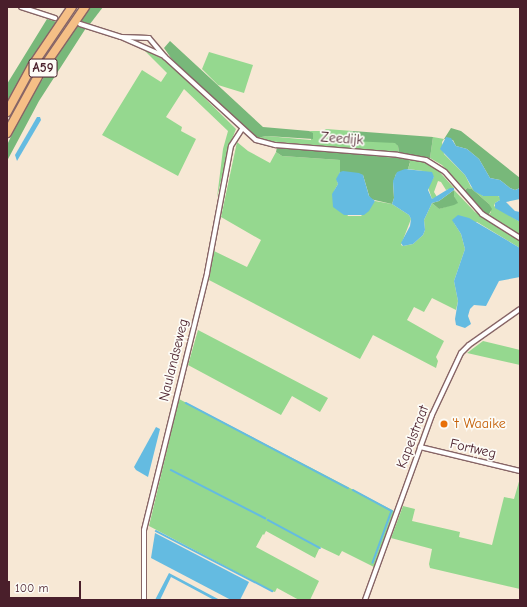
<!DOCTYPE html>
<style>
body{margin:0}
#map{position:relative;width:527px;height:607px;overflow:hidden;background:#f7e8d5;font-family:"Comic Neue",sans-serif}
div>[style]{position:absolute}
.green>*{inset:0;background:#95d88f}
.forest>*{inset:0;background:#78b87a}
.water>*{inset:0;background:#64bbe1}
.stream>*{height:1.5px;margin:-0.75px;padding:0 0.75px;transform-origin:0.75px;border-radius:0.75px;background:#64bbe1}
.minor-tunnel>*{height:4px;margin-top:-2px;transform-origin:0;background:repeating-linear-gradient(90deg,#d4c0b3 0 4px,transparent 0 6px)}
.roads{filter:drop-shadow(1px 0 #876566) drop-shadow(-1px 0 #876566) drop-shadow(0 1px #876566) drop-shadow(0 -1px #876566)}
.minor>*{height:4px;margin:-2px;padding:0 2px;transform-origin:2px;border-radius:2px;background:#fff}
.motorway>*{height:8px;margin:-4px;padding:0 4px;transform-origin:4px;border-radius:4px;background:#f5bf86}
.dots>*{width:11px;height:11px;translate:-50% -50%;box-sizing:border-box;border:2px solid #fdfcf7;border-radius:50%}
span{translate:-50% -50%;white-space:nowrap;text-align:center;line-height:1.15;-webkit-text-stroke:3.5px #fdfcf7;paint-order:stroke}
.shield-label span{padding:1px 3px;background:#fdfcf7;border:1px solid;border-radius:3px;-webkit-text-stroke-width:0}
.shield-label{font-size:13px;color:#4a1f2b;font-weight:700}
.street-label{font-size:14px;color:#4a1f2b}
.food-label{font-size:14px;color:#c56008}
.left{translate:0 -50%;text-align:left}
.frame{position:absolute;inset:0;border:8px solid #4a1f2b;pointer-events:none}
.scale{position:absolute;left:8px;top:581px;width:73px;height:18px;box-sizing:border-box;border:2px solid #4a1f2b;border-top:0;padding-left:5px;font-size:12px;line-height:14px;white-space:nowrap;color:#4a1f2b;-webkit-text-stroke:3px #fdfcf7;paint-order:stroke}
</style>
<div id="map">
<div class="green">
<i style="clip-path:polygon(144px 50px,167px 61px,236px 129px,229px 147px,217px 198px,223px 149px,228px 131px,184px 89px,166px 117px,182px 127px,181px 131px,196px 139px,178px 176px,102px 135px,142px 70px,161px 82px,167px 73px)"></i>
<i style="clip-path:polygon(209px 52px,253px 65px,244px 93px,218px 85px,202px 69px)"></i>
<i style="clip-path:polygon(326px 129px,353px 131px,348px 135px,396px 143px,398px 146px,399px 153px,267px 141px,256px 138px,267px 136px,311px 140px,311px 132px,309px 131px,323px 131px)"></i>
<i style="clip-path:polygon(433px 137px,444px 139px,442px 142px,444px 154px,465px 175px,471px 187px,483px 196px,496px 195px,500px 197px,500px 200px,495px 203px,494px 206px,520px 222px,520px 235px,488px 216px,491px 212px,489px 204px,472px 189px,467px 188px,464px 190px,442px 165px,430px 158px)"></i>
<i style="clip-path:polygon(237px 142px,248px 151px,270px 163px,276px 152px,282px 156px,340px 160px,340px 172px,337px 181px,338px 184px,334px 191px,348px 216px,361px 216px,375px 201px,392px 204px,409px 215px,411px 219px,401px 245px,403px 246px,413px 244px,423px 235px,425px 230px,424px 220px,432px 203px,439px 209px,457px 203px,454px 196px,454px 190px,475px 212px,520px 241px,520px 248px,477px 222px,454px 223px,461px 234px,465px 249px,454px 281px,458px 301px,456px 310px,432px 298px,424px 312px,414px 307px,407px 320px,444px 341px,436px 357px,438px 361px,436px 368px,373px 335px,360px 359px,209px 280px,214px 251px,247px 267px,261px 240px,221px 217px)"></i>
<i style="clip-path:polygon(408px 159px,427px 162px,436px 168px,454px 188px,446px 190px,441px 182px,438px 181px,434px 192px,437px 197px,432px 199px,428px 187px,434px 177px,423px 171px,408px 169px,410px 163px)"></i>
<i style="clip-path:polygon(198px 330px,328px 398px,320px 412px,292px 396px,281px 415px,188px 365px)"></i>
<i style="clip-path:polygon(483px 341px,520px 350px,520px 365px,467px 353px)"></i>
<i style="clip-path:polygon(179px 399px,394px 511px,374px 567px,342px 551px,339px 556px,320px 547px,315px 558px,266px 531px,264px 535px,263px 534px,256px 547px,319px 581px,310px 600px,299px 600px,277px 588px,275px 592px,272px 591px,149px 526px)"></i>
<i style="clip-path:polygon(520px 478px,520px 589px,430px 568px,429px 564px,432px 549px,391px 538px,403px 506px,415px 509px,412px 521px,460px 532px,459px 537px,492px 545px,504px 497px,514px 499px)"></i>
</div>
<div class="forest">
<i style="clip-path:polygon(91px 7px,103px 7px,90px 24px,80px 21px)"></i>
<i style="clip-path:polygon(47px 19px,57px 22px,23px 74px,7px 103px,7px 84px)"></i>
<i style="clip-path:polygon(76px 26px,86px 28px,39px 101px,7px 161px,7px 145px,25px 107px)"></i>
<i style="clip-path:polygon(170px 41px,263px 127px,309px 131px,313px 133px,313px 139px,267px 136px,256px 138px,239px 124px,171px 58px,164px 48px)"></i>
<i style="clip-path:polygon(451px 128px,461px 131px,520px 178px,520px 188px,515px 190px,510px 188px,500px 180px,490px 178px,479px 159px,467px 149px,456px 146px,453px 140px,444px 139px)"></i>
<i style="clip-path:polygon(353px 131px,433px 137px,430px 158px,399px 153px,398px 146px,395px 143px,351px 141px,347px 140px,348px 135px)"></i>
<i style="clip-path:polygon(277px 147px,408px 159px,410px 162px,408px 169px,396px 174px,393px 183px,394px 198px,392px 204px,370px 199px,363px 175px,340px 172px,340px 160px,282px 156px,276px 152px)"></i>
<i style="clip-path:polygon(467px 188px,472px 189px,489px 204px,492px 209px,488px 216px,464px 191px)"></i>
<i style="clip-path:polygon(454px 190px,454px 196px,458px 203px,454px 205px,439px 209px,432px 203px,439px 201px)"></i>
</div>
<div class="water">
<i style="clip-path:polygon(37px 117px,40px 117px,41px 120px,17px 161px,15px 155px)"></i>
<i style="clip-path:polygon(446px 137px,451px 138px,456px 146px,467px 149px,479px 159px,490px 178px,500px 180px,510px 188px,515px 190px,520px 188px,520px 199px,506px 202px,515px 211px,520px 212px,520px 222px,495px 208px,495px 203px,500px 200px,499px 196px,483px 196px,474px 191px,465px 175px,440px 149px)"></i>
<i style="clip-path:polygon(405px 169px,432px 172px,434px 177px,428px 190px,432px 199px,450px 188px,454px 188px,454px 190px,439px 201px,432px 203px,424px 220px,425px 230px,423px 235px,413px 244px,403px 246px,401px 243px,410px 226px,411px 219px,409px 215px,392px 204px,394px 198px,393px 181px,397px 172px)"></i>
<i style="clip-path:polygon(343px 171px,359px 173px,363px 175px,369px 196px,375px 201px,369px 211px,364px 215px,344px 215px,333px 207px,332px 194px,338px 184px,336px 179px,340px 172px)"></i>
<i style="clip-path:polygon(458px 215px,469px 218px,520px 248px,520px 277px,499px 281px,486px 306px,474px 305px,470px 309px,468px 316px,471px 324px,465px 328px,456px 325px,455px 319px,458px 301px,454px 281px,465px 249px,461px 234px,452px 220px)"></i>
<i style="clip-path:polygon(156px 427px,160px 429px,148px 477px,136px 470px,134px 467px)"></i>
<i style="clip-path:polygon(155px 533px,249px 582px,240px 600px,231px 600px,151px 558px)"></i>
<i style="clip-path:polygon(169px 573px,220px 600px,214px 600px,171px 577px,160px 600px,155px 600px)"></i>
</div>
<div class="stream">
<i style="left:186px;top:403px;width:183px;rotate:27.7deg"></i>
<i style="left:171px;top:470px;width:106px;rotate:27.1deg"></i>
<i style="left:353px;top:490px;width:44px;rotate:28.3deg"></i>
<i style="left:392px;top:511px;width:55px;rotate:110.1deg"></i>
<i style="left:268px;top:520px;width:59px;rotate:28.3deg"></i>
<i style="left:156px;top:531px;width:131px;rotate:27.3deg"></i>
</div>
<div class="minor-tunnel">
<i style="left:55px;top:18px;width:20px;rotate:15deg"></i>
</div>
<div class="roads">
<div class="minor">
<i style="left:21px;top:7px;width:36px;rotate:18deg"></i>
<i style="left:80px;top:24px;width:43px;rotate:17.6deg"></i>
<i style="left:121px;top:37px;width:47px;rotate:23.8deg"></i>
<i style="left:121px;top:37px;width:28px;rotate:2deg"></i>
<i style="left:149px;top:38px;width:25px;rotate:50deg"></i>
<i style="left:165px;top:57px;width:123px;rotate:42.4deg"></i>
<i style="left:256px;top:140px;width:20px;rotate:15deg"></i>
<i style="left:275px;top:145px;width:123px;rotate:4.6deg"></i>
<i style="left:398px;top:155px;width:28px;rotate:10deg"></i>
<i style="left:426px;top:160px;width:22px;rotate:32deg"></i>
<i style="left:445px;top:172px;width:56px;rotate:48.6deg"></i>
<i style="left:482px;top:214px;width:45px;rotate:32.3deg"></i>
<i style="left:420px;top:447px;width:103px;rotate:13.5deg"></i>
<i style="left:144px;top:600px;width:70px;rotate:-90deg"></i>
<i style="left:144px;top:530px;width:265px;rotate:-76.2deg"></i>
<i style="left:207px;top:273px;width:129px;rotate:-79.3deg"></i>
<i style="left:231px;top:146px;width:20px;rotate:-57deg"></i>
<i style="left:365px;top:600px;width:197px;rotate:-70.1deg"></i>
<i style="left:432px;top:415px;width:68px;rotate:-64.9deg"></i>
<i style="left:461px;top:353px;width:11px;rotate:-45deg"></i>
<i style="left:469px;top:345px;width:62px;rotate:-35.2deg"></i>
</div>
<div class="motorway">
<i style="left:7px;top:112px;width:52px;rotate:-61.5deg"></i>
<i style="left:32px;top:66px;width:71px;rotate:-55.9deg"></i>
<i style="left:7px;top:133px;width:71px;rotate:-61.3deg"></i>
<i style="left:41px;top:71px;width:78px;rotate:-55.5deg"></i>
</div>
</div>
<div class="dots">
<i style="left:444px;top:424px;background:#e8710a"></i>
</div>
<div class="shield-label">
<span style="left:43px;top:68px">A59</span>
</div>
<div class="street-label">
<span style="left:342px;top:139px;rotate:4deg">Zeedijk</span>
<span style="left:174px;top:360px;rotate:-76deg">Naulandseweg</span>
<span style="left:413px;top:437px;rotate:-69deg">Kapelstraat</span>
<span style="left:473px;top:449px;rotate:13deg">Fortweg</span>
</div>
<div class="food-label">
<span class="left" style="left:452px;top:424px">'t Waaike</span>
</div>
<div class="frame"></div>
<div class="scale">100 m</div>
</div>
